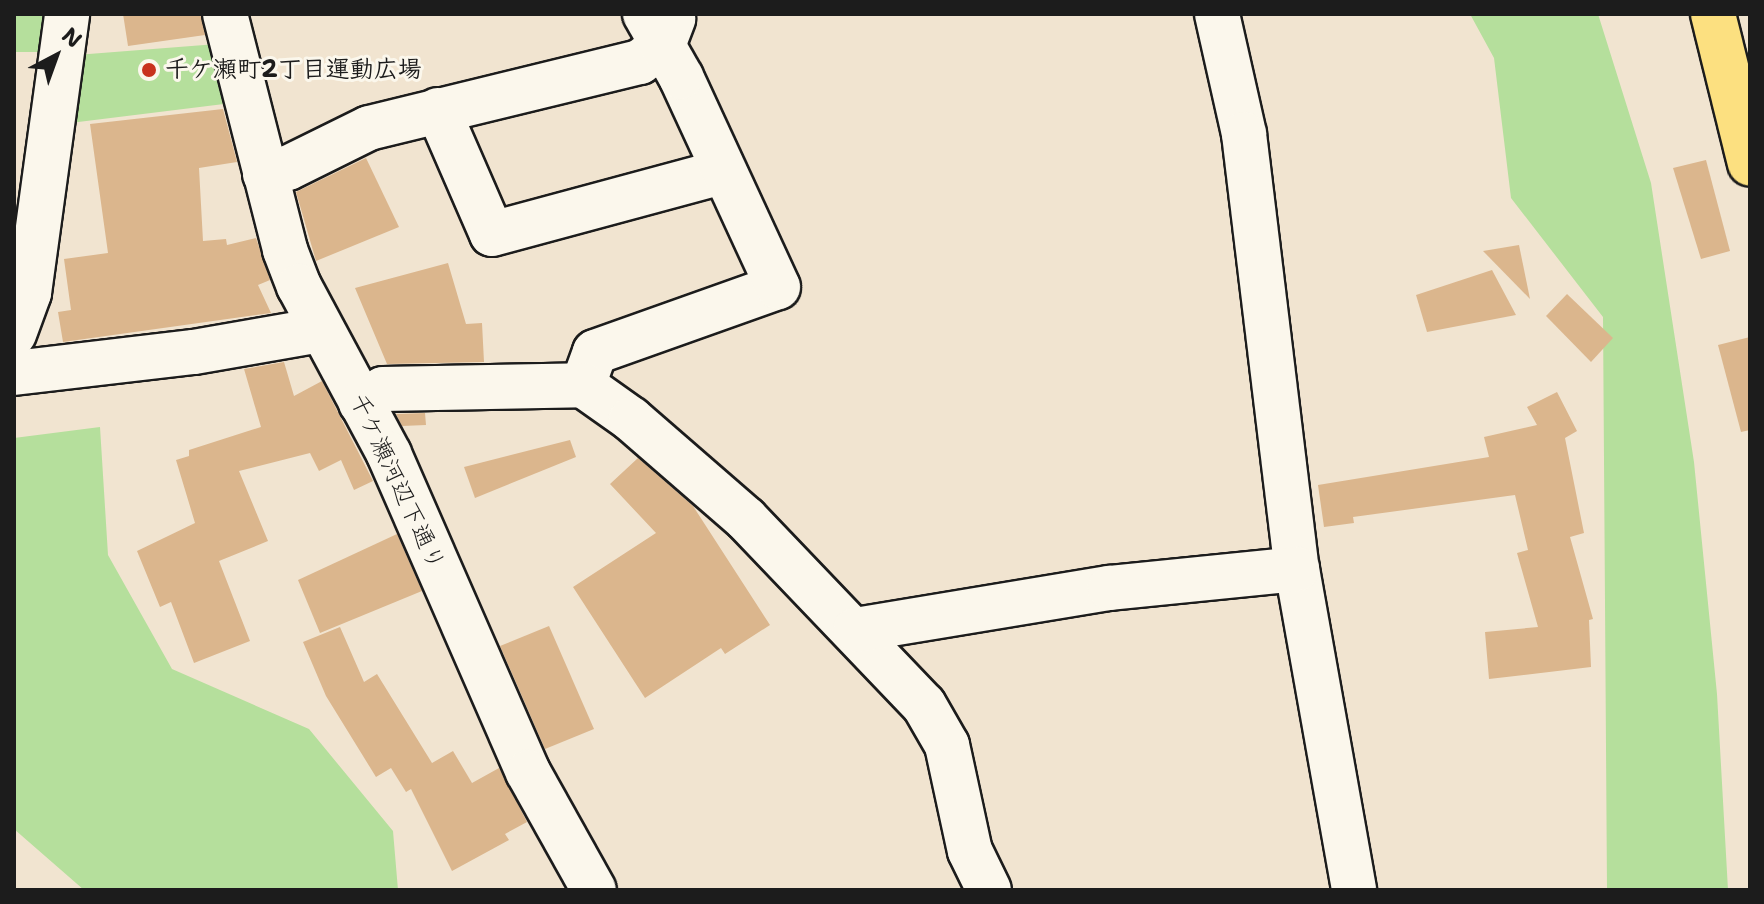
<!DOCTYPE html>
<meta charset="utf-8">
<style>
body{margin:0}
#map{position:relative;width:1764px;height:904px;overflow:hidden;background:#f1e4d0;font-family:"Shantell Sans","Klee One",sans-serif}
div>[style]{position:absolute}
.green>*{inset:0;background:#b5df9c}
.building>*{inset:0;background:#dbb68d}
.roads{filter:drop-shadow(2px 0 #1c1c1c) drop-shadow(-2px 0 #1c1c1c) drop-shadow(0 2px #1c1c1c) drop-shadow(0 -2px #1c1c1c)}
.minor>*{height:44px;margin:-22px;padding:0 22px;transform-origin:22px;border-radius:22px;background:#fbf7ec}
.major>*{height:44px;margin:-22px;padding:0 22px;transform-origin:22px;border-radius:22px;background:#fce080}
.dots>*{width:22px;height:22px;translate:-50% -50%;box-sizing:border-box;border:4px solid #fbf7ec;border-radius:50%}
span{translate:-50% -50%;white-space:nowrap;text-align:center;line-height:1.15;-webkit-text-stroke:6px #fbf7ec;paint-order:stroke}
.poi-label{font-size:24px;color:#1c1c1c;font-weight:700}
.left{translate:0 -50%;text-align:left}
.street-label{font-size:24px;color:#1c1c1c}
.frame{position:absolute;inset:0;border:16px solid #1c1c1c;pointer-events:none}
.north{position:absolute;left:16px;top:16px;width:80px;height:80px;-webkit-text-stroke:6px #fbf7ec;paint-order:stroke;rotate:41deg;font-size:22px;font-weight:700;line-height:32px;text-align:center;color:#1c1c1c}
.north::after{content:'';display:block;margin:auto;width:28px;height:36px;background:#1c1c1c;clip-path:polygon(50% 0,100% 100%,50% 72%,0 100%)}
</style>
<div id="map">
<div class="green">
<i style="clip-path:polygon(14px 14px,51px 14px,47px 52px,14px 52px)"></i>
<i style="clip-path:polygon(1470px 14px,1598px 14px,1651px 183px,1694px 462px,1717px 694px,1728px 890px,1607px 890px,1603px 317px,1511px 198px,1494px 58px)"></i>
<i style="clip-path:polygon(217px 44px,232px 103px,62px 124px,76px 55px)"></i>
<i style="clip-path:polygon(100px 427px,108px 555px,172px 669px,309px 729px,393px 831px,398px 890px,84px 890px,14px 829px,14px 438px)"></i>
</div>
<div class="building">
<i style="clip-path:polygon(123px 14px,201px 14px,205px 35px,128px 46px)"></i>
<i style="clip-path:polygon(223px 109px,237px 162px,199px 168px,203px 241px,226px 239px,227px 245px,256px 238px,270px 280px,258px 285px,271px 313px,63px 342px,58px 312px,71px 310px,64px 259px,108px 253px,90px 124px)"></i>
<i style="clip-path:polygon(366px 158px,399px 227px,316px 261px,296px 192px)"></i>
<i style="clip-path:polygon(1706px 160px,1730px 251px,1701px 259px,1673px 168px)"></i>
<i style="clip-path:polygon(1519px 245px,1530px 299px,1483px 251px)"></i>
<i style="clip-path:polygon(448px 263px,466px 324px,482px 323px,484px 362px,387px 364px,355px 288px)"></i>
<i style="clip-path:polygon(1492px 270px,1516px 315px,1427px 332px,1416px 295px)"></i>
<i style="clip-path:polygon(1567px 294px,1613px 338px,1591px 362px,1546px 316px)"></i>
<i style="clip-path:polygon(1750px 337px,1750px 430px,1741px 432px,1718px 345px)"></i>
<i style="clip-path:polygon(284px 362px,294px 396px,322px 381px,373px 481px,354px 490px,341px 460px,319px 471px,310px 453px,239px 471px,268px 541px,219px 561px,250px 641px,194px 663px,171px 602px,160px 607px,137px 551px,195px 523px,176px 460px,189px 456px,189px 450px,261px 427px,244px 369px)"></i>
<i style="clip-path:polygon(1557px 392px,1577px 431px,1565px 438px,1584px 533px,1570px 537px,1593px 619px,1589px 620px,1591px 667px,1489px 679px,1485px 632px,1538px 627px,1517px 553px,1528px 550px,1515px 495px,1353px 517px,1354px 523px,1324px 527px,1318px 485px,1489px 457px,1484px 437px,1537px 425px,1527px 407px)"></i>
<i style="clip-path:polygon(425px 413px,426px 425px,402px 426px,396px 414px)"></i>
<i style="clip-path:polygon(570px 440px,576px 457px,475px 498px,464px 467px)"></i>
<i style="clip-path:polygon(638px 458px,693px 506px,770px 625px,725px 654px,721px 648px,645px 698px,573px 587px,656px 533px,610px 484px)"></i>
<i style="clip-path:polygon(397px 534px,422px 591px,320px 633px,298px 580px)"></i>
<i style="clip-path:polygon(549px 626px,594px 729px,545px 749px,500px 646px)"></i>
<i style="clip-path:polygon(340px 627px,364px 682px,377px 674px,432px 763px,453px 751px,472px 783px,499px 768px,527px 822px,505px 834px,509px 840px,452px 871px,411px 789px,406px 792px,391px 768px,376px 777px,326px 696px,303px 642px)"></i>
</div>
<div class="roads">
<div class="minor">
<i style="left:225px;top:14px;width:244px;rotate:75.7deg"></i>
<i style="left:285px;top:250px;width:39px;rotate:69deg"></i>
<i style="left:299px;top:286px;width:191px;rotate:61.8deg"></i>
<i style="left:389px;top:454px;width:347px;rotate:66.4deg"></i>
<i style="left:528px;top:772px;width:135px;rotate:60.8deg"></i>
<i style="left:1217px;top:14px;width:123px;rotate:77.3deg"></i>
<i style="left:1244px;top:134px;width:438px;rotate:83.1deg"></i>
<i style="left:1297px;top:569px;width:326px;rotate:79.9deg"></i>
<i style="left:438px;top:110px;width:135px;rotate:66.5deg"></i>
<i style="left:492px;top:234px;width:238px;rotate:-15.1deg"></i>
<i style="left:265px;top:174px;width:24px;rotate:-15deg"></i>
<i style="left:288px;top:168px;width:90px;rotate:-26.3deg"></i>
<i style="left:369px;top:128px;width:279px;rotate:-13.7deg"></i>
<i style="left:640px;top:62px;width:31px;rotate:-38deg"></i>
<i style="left:664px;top:43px;width:26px;rotate:-69deg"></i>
<i style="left:14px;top:334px;width:44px;rotate:-69.9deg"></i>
<i style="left:29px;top:293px;width:282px;rotate:-82.2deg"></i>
<i style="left:14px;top:373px;width:181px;rotate:-6.7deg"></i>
<i style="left:194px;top:352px;width:128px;rotate:-9.9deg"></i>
<i style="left:583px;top:385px;width:35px;rotate:-70deg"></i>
<i style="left:595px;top:352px;width:194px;rotate:-19.6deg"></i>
<i style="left:778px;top:287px;width:231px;rotate:-114.8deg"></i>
<i style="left:681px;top:77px;width:73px;rotate:-119.7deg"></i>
<i style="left:361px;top:403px;width:26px;rotate:-32deg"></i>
<i style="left:383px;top:389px;width:200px;rotate:-1.1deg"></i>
<i style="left:583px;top:385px;width:59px;rotate:35.3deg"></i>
<i style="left:631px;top:419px;width:152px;rotate:41deg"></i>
<i style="left:746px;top:519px;width:257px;rotate:46.3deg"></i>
<i style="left:924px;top:705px;width:46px;rotate:60.1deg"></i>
<i style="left:947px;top:745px;width:108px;rotate:77.8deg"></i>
<i style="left:970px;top:851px;width:43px;rotate:64deg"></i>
<i style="left:855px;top:630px;width:258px;rotate:-9.4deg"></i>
<i style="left:1110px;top:588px;width:188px;rotate:-5.8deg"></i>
</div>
<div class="major">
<i style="left:1713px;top:14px;width:154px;rotate:76.1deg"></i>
</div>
</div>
<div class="dots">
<i style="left:149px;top:70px;background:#c8321e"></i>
</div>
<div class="poi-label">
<span class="left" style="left:165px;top:70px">千ケ瀬町2丁目運動広場</span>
</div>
<div class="street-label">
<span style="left:397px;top:482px;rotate:65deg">千ケ瀬河辺下通り</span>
</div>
<div class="frame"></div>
<div class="north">N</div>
</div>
